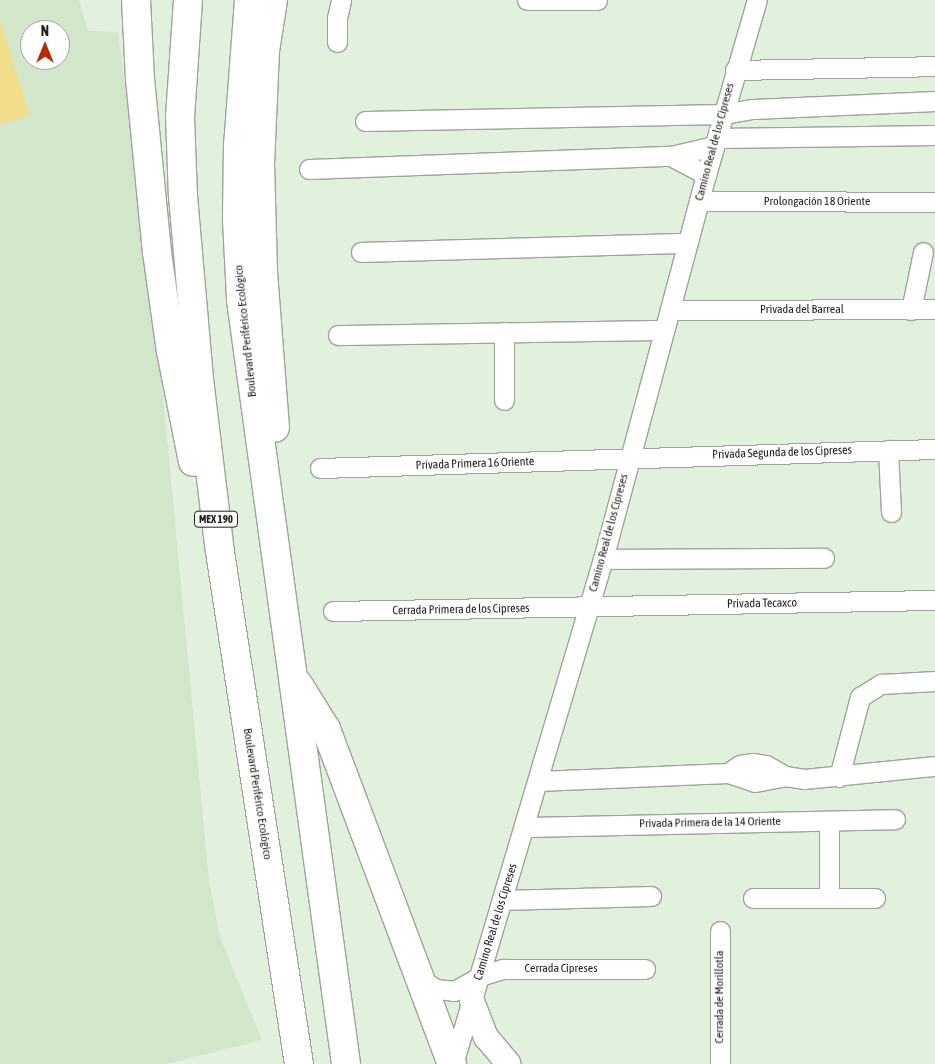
<!DOCTYPE html>
<meta charset="utf-8">
<style>
body{margin:0}
#map{position:relative;width:935px;height:1064px;overflow:hidden;background:#e2f1dd;font-family:"Asap Condensed",sans-serif}
div>[style]{position:absolute}
.built>*{inset:0;background:#d2e6cc}
.green>*{inset:0;background:#f1de8a}
.roads{filter:drop-shadow(1px 0 #99a794) drop-shadow(-1px 0 #99a794) drop-shadow(0 1px #99a794) drop-shadow(0 -1px #99a794)}
.minor>*{height:19px;margin:-9.5px;padding:0 9.5px;transform-origin:9.5px;border-radius:9.5px;background:#fff}
.major>*{height:24px;margin:-12px;padding:0 12px;transform-origin:12px;border-radius:12px;background:#fff}
.highway>*{height:28px;margin:-14px;padding:0 14px;transform-origin:14px;border-radius:14px;background:#fff}
span{translate:-50% -50%;white-space:nowrap;text-align:center;line-height:1.15;-webkit-text-stroke:5px #fff;paint-order:stroke}
.shield-label span{padding:1px 4px;background:#fff;border:1px solid;border-radius:4px;-webkit-text-stroke-width:0}
.shield-label{font-size:11px;color:#1a1f18;font-weight:700}
.street-label{font-size:12px;color:#1a1f18}
.north{position:absolute;left:20px;top:20px;width:50px;height:50px;box-sizing:border-box;background:#fff;border:1px solid #a3a5a3;border-radius:50%;rotate:0deg;font-size:14px;font-weight:700;line-height:20px;text-align:center;color:#1a1f18}
.north::after{content:'';display:block;margin:auto;width:18px;height:22px;background:#b62c00;clip-path:polygon(50% 0,100% 100%,50% 72%,0 100%)}
</style>
<div id="map">
<div class="built">
<i style="clip-path:polygon(evenodd,0 0,79px 0,88px 31px,118px 32px,157px 332px,209px 881px,220px 937px,262px 1040px,166px 1064px,0 1064px,0 0,30px 30px,60px 30px,60px 60px,30px 60px,30px 30px)"></i>
</div>
<div class="green">
<i style="clip-path:polygon(0 19px,30px 116px,0 124px)"></i>
</div>
<div class="roads">
<div class="minor">
<i style="left:527px;top:0;width:70px"></i>
<i style="left:337px;top:42px;width:24px;rotate:-90deg"></i>
<i style="left:337px;top:18px;width:18px;rotate:-77deg"></i>
<i style="left:735px;top:70px;width:200px;rotate:-1.1deg"></i>
<i style="left:365px;top:121px;width:359px;rotate:-1.1deg"></i>
<i style="left:724px;top:114px;width:29px;rotate:-10deg"></i>
<i style="left:753px;top:109px;width:182px;rotate:-2.5deg"></i>
<i style="left:717px;top:138px;width:218px;rotate:-0.8deg"></i>
<i style="left:671px;top:156px;width:40px;rotate:28deg"></i>
<i style="left:309px;top:169px;width:362px;rotate:-2.1deg"></i>
<i style="left:671px;top:156px;width:44px;rotate:-13.1deg"></i>
<i style="left:699px;top:201px;width:236px;rotate:0.2deg"></i>
<i style="left:361px;top:252px;width:327px;rotate:-1.6deg"></i>
<i style="left:670px;top:310px;width:265px;rotate:-0.2deg"></i>
<i style="left:911px;top:310px;width:59px;rotate:-78.3deg"></i>
<i style="left:504px;top:332px;width:68px;rotate:90deg"></i>
<i style="left:338px;top:335px;width:326px;rotate:-0.9deg"></i>
<i style="left:888px;top:450px;width:62px;rotate:87.2deg"></i>
<i style="left:320px;top:468px;width:615px;rotate:-1.77deg"></i>
<i style="left:603px;top:559px;width:221px;rotate:-0.3deg"></i>
<i style="left:333px;top:611px;width:602px;rotate:-1.05deg"></i>
<i style="left:728px;top:773px;width:14px;rotate:-34deg"></i>
<i style="left:740px;top:765px;width:13px;rotate:-9deg"></i>
<i style="left:753px;top:763px;width:13px;rotate:9deg"></i>
<i style="left:766px;top:765px;width:22px;rotate:30deg"></i>
<i style="left:785px;top:776px;width:19px;rotate:9deg"></i>
<i style="left:804px;top:779px;width:132px;rotate:-5.7deg"></i>
<i style="left:839px;top:777px;width:83px;rotate:-75.3deg"></i>
<i style="left:860px;top:697px;width:25px;rotate:-32deg"></i>
<i style="left:881px;top:684px;width:54px;rotate:-3.2deg"></i>
<i style="left:539px;top:781px;width:189px;rotate:-2.4deg"></i>
<i style="left:728px;top:773px;width:28px;rotate:18deg"></i>
<i style="left:755px;top:782px;width:31px;rotate:-11deg"></i>
<i style="left:829px;top:821px;width:77px;rotate:90deg"></i>
<i style="left:525px;top:827px;width:370px;rotate:-1.2deg"></i>
<i style="left:753px;top:898px;width:122px"></i>
<i style="left:502px;top:900px;width:149px;rotate:-1.5deg"></i>
<i style="left:720px;top:931px;width:133px;rotate:90deg"></i>
<i style="left:420px;top:979px;width:19px;rotate:32deg"></i>
<i style="left:436px;top:989px;width:18px;rotate:6deg"></i>
<i style="left:454px;top:991px;width:33px;rotate:-29deg"></i>
<i style="left:483px;top:975px;width:21px;rotate:-17deg"></i>
<i style="left:503px;top:969px;width:142px"></i>
<i style="left:453px;top:1064px;width:527px;rotate:-73.46deg"></i>
<i style="left:603px;top:559px;width:398px;rotate:-75deg"></i>
<i style="left:706px;top:175px;width:182px;rotate:-73.8deg"></i>
</div>
<div class="major">
<i style="left:472px;top:1001px;width:39px;rotate:69deg"></i>
<i style="left:486px;top:1037px;width:35px;rotate:50deg"></i>
</div>
<div class="highway">
<i style="left:136px;top:0;width:79px;rotate:87.1deg"></i>
<i style="left:140px;top:79px;width:174px;rotate:84.4deg"></i>
<i style="left:157px;top:252px;width:100px;rotate:82deg"></i>
<i style="left:171px;top:351px;width:113px;rotate:78.8deg"></i>
<i style="left:188px;top:0;width:116px;rotate:93.9deg"></i>
<i style="left:180px;top:116px;width:80px;rotate:87.9deg"></i>
<i style="left:183px;top:196px;width:184px;rotate:85deg"></i>
<i style="left:199px;top:379px;width:174px;rotate:83.1deg"></i>
<i style="left:220px;top:552px;width:518px;rotate:81.23deg"></i>
<i style="left:249px;top:0;width:145px;rotate:94.3deg"></i>
<i style="left:238px;top:145px;width:75px;rotate:90.8deg"></i>
<i style="left:237px;top:220px;width:80px;rotate:87.1deg"></i>
<i style="left:241px;top:300px;width:771px;rotate:82.17deg"></i>
<i style="left:273px;top:0;width:52px;rotate:98.9deg"></i>
<i style="left:265px;top:51px;width:113px;rotate:92.5deg"></i>
<i style="left:260px;top:164px;width:108px;rotate:88.4deg"></i>
<i style="left:263px;top:272px;width:156px;rotate:85.6deg"></i>
<i style="left:298px;top:684px;width:53px;rotate:58.1deg"></i>
<i style="left:326px;top:729px;width:358px;rotate:69.4deg"></i>
</div>
</div>
<div class="shield-label">
<span style="left:216px;top:519px">MEX 190</span>
</div>
<div class="street-label">
<span style="left:715px;top:142px;rotate:-75deg">Camino Real de los Cipreses</span>
<span style="left:817px;top:202px">Prolongación 18 Oriente</span>
<span style="left:802px;top:310px">Privada del Barreal</span>
<span style="left:246px;top:331px;rotate:-96deg">Boulevard Periférico Ecológico</span>
<span style="left:782px;top:453px;rotate:-2deg">Privada Segunda de los Cipreses</span>
<span style="left:475px;top:464px;rotate:-2deg">Privada Primera 16 Oriente</span>
<span style="left:609px;top:533px;rotate:-75deg">Camino Real de los Cipreses</span>
<span style="left:762px;top:604px;rotate:-1deg">Privada Tecaxco</span>
<span style="left:461px;top:610px;rotate:-1deg">Cerrada Primera de los Cipreses</span>
<span style="left:257px;top:794px;rotate:81deg">Boulevard Periférico Ecológico</span>
<span style="left:710px;top:823px;rotate:-1deg">Privada Primera de la 14 Oriente</span>
<span style="left:496px;top:922px;rotate:-73deg">Camino Real de los Cipreses</span>
<span style="left:561px;top:969px">Cerrada Cipreses</span>
<span style="left:720px;top:997px;rotate:-90deg">Cerrada de Morillotla</span>
</div>
<div class="north">N</div>
</div>
